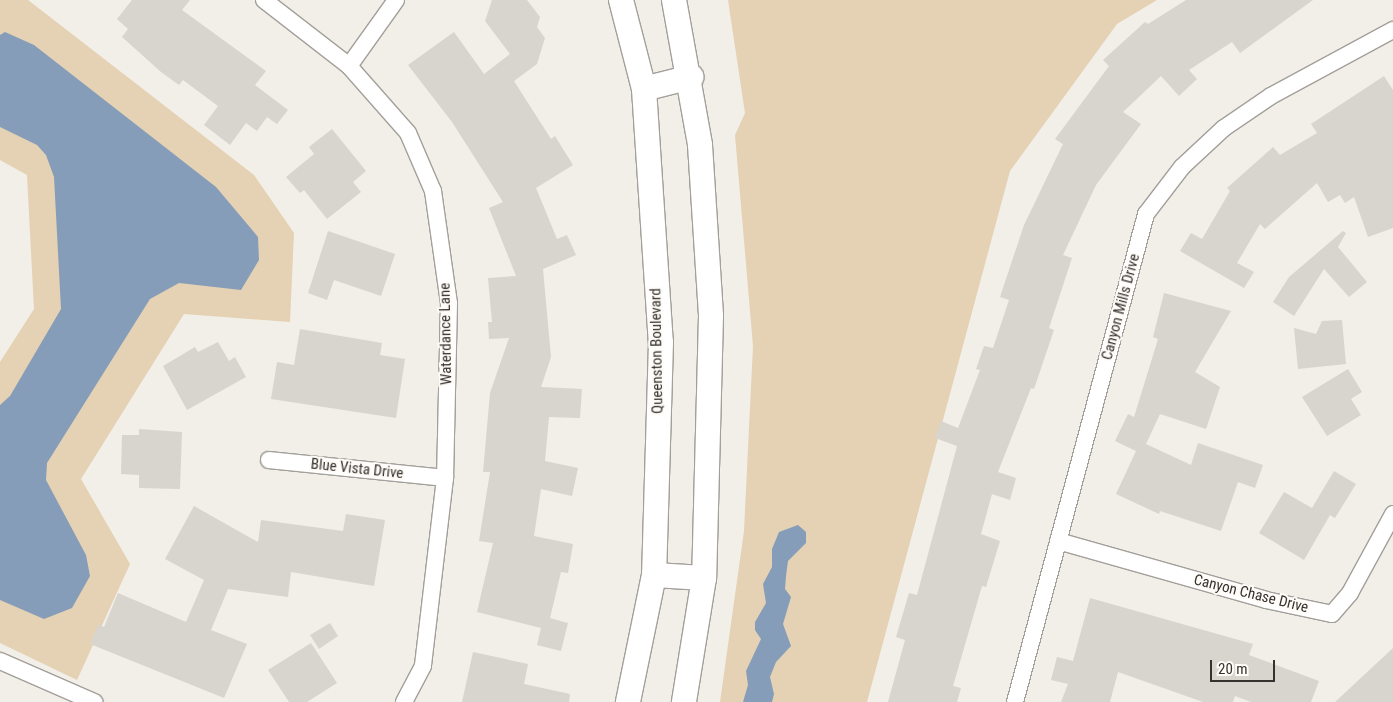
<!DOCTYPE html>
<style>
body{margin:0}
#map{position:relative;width:1393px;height:702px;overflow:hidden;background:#f2eee8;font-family:"Roboto Condensed",sans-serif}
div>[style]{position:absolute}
.green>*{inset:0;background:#e5d1b3}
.water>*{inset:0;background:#859db9}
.building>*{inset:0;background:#d8d4ce}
.roads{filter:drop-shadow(1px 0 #a39f9a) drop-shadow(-1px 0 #a39f9a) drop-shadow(0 1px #a39f9a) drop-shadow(0 -1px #a39f9a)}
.street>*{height:16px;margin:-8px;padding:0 8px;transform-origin:8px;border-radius:8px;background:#fff}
.secondary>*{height:24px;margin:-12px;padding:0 12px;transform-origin:12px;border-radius:12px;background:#fff}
span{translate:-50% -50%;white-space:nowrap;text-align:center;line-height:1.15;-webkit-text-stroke:4px #fffbf7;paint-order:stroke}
.street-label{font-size:15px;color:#33322f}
.scale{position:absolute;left:1210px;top:660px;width:65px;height:22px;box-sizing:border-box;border:2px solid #33322f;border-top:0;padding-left:6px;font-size:15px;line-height:18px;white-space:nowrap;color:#33322f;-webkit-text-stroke:4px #fffbf7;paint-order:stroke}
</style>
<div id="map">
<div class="green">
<i style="clip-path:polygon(0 0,28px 0,254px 175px,294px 233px,290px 322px,184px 314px,81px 479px,130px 564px,77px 680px,0 643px,0 362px,34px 309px,27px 175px,0 160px)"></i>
<i style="clip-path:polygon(728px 0,1157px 0,1117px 24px,1010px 171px,867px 702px,720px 702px,744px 531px,753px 346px,735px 135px,745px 113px)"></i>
</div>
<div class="water">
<i style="clip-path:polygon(5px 32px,34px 45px,216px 187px,258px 237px,259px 260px,241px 290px,179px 283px,150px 299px,47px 463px,46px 480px,86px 555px,90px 576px,72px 608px,44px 619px,0 600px,0 405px,10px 396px,61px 309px,54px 177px,46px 155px,37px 145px,0 127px,0 35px)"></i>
<i style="clip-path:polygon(798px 525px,806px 532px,806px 543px,788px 561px,786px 576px,785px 589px,791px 597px,783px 624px,791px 646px,776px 662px,770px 677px,774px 694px,772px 702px,743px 702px,748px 685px,746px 671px,761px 639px,755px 630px,755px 622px,766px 603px,763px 584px,772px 567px,772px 549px,779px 532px)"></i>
</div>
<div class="building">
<i style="clip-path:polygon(132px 0,190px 0,182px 10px,266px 71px,255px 85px,288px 110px,277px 124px,267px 117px,257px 131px,246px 123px,230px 145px,204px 125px,218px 106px,183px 80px,179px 85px,161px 72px,122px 37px,128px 29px,117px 19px)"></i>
<i style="clip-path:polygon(492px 0,527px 0,540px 17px,537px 27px,545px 38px,537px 64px,514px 81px,551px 139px,555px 136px,573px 165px,536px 188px,557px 239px,567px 235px,576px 255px,543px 269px,551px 357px,541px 387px,582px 389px,580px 418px,549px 417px,545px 461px,578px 468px,572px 496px,541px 489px,534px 536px,573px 544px,568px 573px,561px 572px,550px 618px,568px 623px,561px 651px,537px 645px,541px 628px,477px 612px,493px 543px,479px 541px,490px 472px,483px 472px,490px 393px,509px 338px,489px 339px,488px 322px,492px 322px,488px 278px,516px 276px,489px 208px,503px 202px,452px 122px,408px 65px,454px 32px,484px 74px,510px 54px,485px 21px)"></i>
<i style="clip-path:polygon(1186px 0,1313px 0,1240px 53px,1232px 42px,1189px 70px,1197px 79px,1179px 96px,1161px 76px,1123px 112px,1141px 124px,1096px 185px,1063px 255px,1072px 258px,1049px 328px,1054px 330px,1034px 389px,1031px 388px,998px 472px,1016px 478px,1010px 500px,992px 494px,981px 534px,1000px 541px,986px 587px,982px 586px,953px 686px,961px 688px,957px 702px,888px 702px,905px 640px,896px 637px,909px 593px,917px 595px,957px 446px,935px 438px,941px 421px,958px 428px,980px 370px,976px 369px,984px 346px,993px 348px,1009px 300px,1000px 297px,1024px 225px,1063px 144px,1055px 139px,1109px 66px,1103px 60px,1145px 22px,1148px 24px)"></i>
<i style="clip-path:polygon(1384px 76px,1393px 90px,1393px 228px,1368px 237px,1354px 197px,1345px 203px,1340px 195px,1328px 202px,1317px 183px,1265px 229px,1260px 224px,1237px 263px,1254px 272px,1244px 288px,1180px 251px,1191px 233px,1202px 239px,1230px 191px,1227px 188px,1273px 147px,1280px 155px,1317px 133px,1311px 124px)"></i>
<i style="clip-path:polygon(332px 129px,366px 171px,353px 182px,361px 192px,327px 219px,304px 190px,300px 193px,286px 177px,314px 154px,309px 147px)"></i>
<i style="clip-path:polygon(328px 231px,395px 254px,381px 296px,334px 280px,327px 300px,308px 293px)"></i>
<i style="clip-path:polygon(1343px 231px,1346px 233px,1338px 247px,1367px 282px,1349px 297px,1324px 269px,1294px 316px,1273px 302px,1289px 277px)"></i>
<i style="clip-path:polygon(1164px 293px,1231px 311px,1195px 372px,1220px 387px,1206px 429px,1160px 414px,1146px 444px,1191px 465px,1198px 443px,1263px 465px,1255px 488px,1238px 482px,1221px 531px,1160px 511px,1159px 514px,1116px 494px,1136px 451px,1115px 441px,1128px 414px,1134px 417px,1158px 339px,1153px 337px)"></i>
<i style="clip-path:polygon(1342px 320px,1346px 364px,1298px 369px,1294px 328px,1316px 334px,1322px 321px)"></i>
<i style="clip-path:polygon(300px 329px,382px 343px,380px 355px,405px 359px,396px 418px,271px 399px,277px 362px,294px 365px)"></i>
<i style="clip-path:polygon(218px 342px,229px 361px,235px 357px,246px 377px,187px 410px,163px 366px,195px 347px,198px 352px)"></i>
<i style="clip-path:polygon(1348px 369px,1362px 392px,1351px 399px,1361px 415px,1327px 436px,1302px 397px)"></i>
<i style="clip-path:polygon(139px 429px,182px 432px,180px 489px,139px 488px,139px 475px,121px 474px,122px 435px,139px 435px)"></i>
<i style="clip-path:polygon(1334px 471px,1356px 484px,1335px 518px,1330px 515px,1304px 560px,1259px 533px,1284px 492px,1312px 508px)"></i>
<i style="clip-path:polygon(194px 506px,258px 542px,261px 520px,343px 531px,346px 514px,385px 520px,374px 586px,291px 572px,288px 597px,228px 589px,211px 630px,247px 644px,224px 698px,90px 644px,99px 624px,104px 627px,118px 593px,186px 622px,204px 580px,165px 559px)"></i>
<i style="clip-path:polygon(1090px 598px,1253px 644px,1249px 655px,1319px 681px,1311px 702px,1251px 702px,1235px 696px,1233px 702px,1203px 702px,1118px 672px,1110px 702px,1061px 702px,1068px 684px,1051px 680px,1057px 657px,1073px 661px)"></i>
<i style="clip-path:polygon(330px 623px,338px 636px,319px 649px,310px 635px)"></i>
<i style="clip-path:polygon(311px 643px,337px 683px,307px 702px,289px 702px,268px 670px)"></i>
<i style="clip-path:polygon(1393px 648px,1393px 702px,1335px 702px)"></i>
<i style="clip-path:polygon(473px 652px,528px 664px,524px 684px,570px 694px,569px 702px,462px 702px)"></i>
</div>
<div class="roads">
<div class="street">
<i style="left:264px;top:0;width:108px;rotate:37.8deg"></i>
<i style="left:349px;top:66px;width:89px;rotate:48.6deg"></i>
<i style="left:408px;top:133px;width:63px;rotate:66.7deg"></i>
<i style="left:433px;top:191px;width:113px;rotate:81.9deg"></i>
<i style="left:449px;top:303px;width:175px;rotate:91.3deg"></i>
<i style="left:445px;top:478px;width:189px;rotate:96.7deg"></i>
<i style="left:423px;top:666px;width:41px;rotate:117.8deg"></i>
<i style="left:349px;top:66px;width:81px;rotate:-54.5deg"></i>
<i style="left:269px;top:460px;width:177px;rotate:5.8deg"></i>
<i style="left:1058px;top:541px;width:216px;rotate:15.8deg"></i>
<i style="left:1266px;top:600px;width:67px;rotate:12deg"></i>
<i style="left:1332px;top:614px;width:28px;rotate:-49deg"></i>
<i style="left:1350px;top:593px;width:90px;rotate:-61.4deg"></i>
<i style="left:0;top:661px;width:103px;rotate:23.6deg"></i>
<i style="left:1015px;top:702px;width:505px;rotate:-74.97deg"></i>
<i style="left:1146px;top:214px;width:59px;rotate:-52.5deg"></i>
<i style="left:1182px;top:167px;width:57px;rotate:-42.9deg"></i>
<i style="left:1224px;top:128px;width:57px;rotate:-34.2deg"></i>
<i style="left:1271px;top:96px;width:139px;rotate:-28.4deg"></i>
</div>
<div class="secondary">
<i style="left:621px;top:0;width:92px;rotate:75.5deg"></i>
<i style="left:644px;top:89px;width:254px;rotate:86.2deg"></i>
<i style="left:661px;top:342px;width:233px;rotate:91.7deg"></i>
<i style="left:654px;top:575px;width:130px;rotate:101.6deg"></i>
<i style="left:674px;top:0;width:147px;rotate:79.8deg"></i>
<i style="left:700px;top:145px;width:171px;rotate:86.3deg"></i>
<i style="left:711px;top:316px;width:262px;rotate:91.5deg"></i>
<i style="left:704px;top:578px;width:126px;rotate:99.2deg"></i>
<i style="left:644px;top:89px;width:49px;rotate:-14.3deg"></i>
<i style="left:654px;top:575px;width:50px;rotate:3.4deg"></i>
</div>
</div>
<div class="street-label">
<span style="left:1121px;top:307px;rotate:-75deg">Canyon Mills Drive</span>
<span style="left:446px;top:334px;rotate:-91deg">Waterdance Lane</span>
<span style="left:657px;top:351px;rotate:-91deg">Queenston Boulevard</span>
<span style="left:357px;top:469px;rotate:6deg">Blue Vista Drive</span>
<span style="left:1251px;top:594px;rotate:14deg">Canyon Chase Drive</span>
</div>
<div class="scale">20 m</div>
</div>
